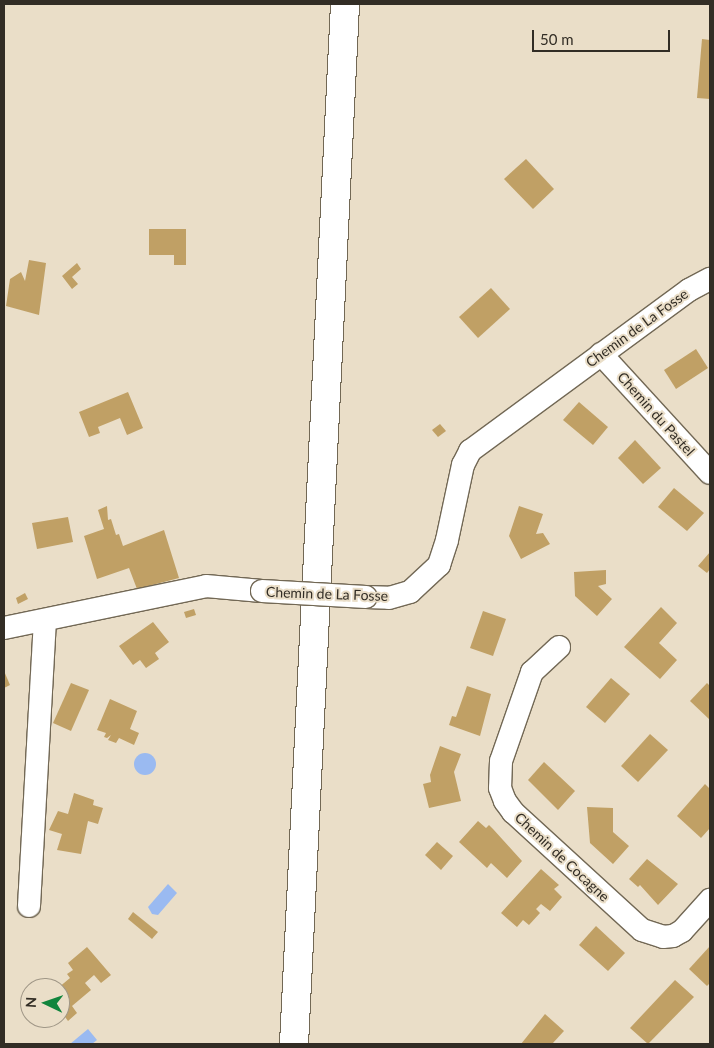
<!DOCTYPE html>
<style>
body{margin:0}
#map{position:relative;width:714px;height:1048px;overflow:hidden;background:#eadec8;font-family:Lato,sans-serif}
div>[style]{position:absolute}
.water>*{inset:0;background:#9abaf1}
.round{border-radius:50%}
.building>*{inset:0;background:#c0a065}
.roads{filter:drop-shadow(1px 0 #726855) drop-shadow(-1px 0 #726855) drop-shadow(0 1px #726855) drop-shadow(0 -1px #726855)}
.minor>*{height:22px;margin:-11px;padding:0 11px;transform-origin:11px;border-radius:11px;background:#fff}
.major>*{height:28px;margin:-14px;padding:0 14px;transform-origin:14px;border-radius:14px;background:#fff}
.bridges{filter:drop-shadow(1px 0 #726855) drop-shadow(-1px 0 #726855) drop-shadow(0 1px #726855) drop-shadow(0 -1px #726855)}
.minor-bridge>*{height:22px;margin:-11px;padding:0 11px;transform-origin:11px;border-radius:11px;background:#fff}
span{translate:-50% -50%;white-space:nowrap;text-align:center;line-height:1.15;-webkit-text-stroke:4px #eadec8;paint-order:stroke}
.street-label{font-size:14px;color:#322d25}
.frame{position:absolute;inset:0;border:5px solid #322d25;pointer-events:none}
.north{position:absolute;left:20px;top:978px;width:50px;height:50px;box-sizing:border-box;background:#eadec8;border:1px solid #a09787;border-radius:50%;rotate:273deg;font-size:14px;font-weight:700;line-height:20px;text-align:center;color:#322d25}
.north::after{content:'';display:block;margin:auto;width:18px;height:22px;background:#11853d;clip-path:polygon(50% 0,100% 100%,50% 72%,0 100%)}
.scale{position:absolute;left:532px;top:30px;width:138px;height:22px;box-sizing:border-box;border:2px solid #322d25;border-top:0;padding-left:6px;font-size:15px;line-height:18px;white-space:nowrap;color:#322d25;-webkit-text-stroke:4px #eadec8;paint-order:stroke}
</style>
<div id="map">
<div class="water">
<i class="round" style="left:134px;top:753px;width:22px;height:22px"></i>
<i style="clip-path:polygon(168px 884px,177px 893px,158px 915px,152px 914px,148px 907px)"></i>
<i style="clip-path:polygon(88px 1029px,97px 1040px,92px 1044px,70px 1044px)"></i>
</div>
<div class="building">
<i style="clip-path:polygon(702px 39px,710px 40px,710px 99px,697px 98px)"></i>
<i style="clip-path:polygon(526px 159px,554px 189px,533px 209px,504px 179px)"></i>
<i style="clip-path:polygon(149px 229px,186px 229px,186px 265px,174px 265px,174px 255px,149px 255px)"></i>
<i style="clip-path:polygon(29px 260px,46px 263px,39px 315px,6px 306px,10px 279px,21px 272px,25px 281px)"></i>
<i style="clip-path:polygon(77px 263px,81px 269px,72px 277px,78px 284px,72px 289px,62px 276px)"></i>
<i style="clip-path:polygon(491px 288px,510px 309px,478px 338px,459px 317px)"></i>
<i style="clip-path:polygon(696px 349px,708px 368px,676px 389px,664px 370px)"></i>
<i style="clip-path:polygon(128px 392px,143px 428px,127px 435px,120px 418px,98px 427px,100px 433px,89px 437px,79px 412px)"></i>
<i style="clip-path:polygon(579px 402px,608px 427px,593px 445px,563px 420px)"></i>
<i style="clip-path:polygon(440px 424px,446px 431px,438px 437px,432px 430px)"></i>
<i style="clip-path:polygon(635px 440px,661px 468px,643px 484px,618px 458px)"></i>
<i style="clip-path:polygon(674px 488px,704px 513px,687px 531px,658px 507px)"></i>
<i style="clip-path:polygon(107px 506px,108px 520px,111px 519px,116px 535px,119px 534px,123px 546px,164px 530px,179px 578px,137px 589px,129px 568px,97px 579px,84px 536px,104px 529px,98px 510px)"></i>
<i style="clip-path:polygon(519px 506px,543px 514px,536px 534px,543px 533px,550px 544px,521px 559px,509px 536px)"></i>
<i style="clip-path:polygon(68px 517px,73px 542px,37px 549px,32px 523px)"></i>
<i style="clip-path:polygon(710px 552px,710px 569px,707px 573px,698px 566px)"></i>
<i style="clip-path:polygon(606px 570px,606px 584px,598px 586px,612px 599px,597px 616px,575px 596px,574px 572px)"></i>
<i style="clip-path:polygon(25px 593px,28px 599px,18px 604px,16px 598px)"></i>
<i style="clip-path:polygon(661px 607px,677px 623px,659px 643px,677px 660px,660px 679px,624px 647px)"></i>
<i style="clip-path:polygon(194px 609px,196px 615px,186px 618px,184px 612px)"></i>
<i style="clip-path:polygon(483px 611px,506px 619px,493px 656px,470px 648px)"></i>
<i style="clip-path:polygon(153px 622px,169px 642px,155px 653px,159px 659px,146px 668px,140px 660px,133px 665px,119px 646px)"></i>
<i style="clip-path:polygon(4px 671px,10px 685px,4px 688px)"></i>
<i style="clip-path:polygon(611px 678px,630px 694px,605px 723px,586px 707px)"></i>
<i style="clip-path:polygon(71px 683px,89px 690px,71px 731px,53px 723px)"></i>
<i style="clip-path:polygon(707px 683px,710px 686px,710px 720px,690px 701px)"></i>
<i style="clip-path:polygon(467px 686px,491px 694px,480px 736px,449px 725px,452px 716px,456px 717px)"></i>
<i style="clip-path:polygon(110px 699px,137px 711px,130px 729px,139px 733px,134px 745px,119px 738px,116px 743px,108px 740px,111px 735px,107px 738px,104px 737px,106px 733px,97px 730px)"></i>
<i style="clip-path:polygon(650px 734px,668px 750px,638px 782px,621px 766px)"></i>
<i style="clip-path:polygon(440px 746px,461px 754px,454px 772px,461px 801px,429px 808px,423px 784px,431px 782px,430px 775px)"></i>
<i style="clip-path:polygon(544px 762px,575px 791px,558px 810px,528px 780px)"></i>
<i style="clip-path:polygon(705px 784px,710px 789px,710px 828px,701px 838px,677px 816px)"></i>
<i style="clip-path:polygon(74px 793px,94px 800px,93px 805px,103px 808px,98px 824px,88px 821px,81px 854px,57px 850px,62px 834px,49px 830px,58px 811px,68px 814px)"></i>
<i style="clip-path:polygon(587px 807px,613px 808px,613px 832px,629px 846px,613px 864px,590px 843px)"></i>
<i style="clip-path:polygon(478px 821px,486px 828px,489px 825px,493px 829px,522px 861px,507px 878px,491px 863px,487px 868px,459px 842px)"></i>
<i style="clip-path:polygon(437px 842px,453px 856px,441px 870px,425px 855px)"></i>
<i style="clip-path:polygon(647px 859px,678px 884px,658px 905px,640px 885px,638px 887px,629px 879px)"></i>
<i style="clip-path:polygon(541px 869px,559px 885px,554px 889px,562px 897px,550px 911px,541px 904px,536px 909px,540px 913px,529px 925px,523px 920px,517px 927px,501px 913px)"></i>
<i style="clip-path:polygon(133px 912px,158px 932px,152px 939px,128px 919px)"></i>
<i style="clip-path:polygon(596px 926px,625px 953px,608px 971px,579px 945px)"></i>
<i style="clip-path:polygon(710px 946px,710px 983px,707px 986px,689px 969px)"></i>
<i style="clip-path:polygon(87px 947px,111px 975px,101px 983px,94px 975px,85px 983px,91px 990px,72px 1006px,77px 1013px,68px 1021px,60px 1010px,60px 988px,47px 988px,58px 988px,70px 978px,67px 974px,73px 970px,68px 963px)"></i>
<i style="clip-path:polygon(675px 980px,694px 997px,648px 1044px,630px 1028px)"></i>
<i style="clip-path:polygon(545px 1014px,564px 1031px,552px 1044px,521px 1044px)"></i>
</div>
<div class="roads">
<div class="minor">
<i style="left:601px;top:354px;width:161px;rotate:47.5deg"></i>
<i style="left:366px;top:597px;width:23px;rotate:2deg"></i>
<i style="left:389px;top:598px;width:22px;rotate:-16deg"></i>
<i style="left:410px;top:592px;width:40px;rotate:-43deg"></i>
<i style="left:439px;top:565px;width:26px;rotate:-72deg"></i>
<i style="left:447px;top:540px;width:77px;rotate:-78deg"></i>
<i style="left:463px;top:465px;width:16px;rotate:-63deg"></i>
<i style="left:470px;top:451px;width:272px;rotate:-36.3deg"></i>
<i style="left:689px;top:290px;width:24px;rotate:-28deg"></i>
<i style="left:4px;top:628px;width:206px;rotate:-11.7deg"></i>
<i style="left:206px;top:586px;width:56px;rotate:5.1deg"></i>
<i style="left:559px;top:647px;width:37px;rotate:137deg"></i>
<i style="left:532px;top:672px;width:94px;rotate:109.2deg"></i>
<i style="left:501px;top:761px;width:27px;rotate:92deg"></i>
<i style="left:500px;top:788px;width:14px;rotate:69deg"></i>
<i style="left:505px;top:801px;width:14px;rotate:54deg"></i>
<i style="left:513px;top:812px;width:175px;rotate:42.5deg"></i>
<i style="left:642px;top:930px;width:22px;rotate:18deg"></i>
<i style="left:663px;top:937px;width:10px;rotate:-6deg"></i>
<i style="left:673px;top:936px;width:10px;rotate:-29deg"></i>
<i style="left:682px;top:931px;width:42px;rotate:-47.9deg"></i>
<i style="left:29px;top:906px;width:286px;rotate:-86.8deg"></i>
</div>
<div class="major">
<i style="left:294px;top:1044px;width:1041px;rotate:-87.19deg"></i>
</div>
</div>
<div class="bridges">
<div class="minor-bridge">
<i style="left:262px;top:591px;width:104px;rotate:3.3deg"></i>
</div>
</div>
<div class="street-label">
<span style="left:637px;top:328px;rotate:-36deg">Chemin de La Fosse</span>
<span style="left:656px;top:414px;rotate:48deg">Chemin du Pastel</span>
<span style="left:327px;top:594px;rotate:2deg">Chemin de La Fosse</span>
<span style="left:562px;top:857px;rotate:43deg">Chemin de Cocagne</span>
</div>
<div class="frame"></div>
<div class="north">N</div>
<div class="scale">50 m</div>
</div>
